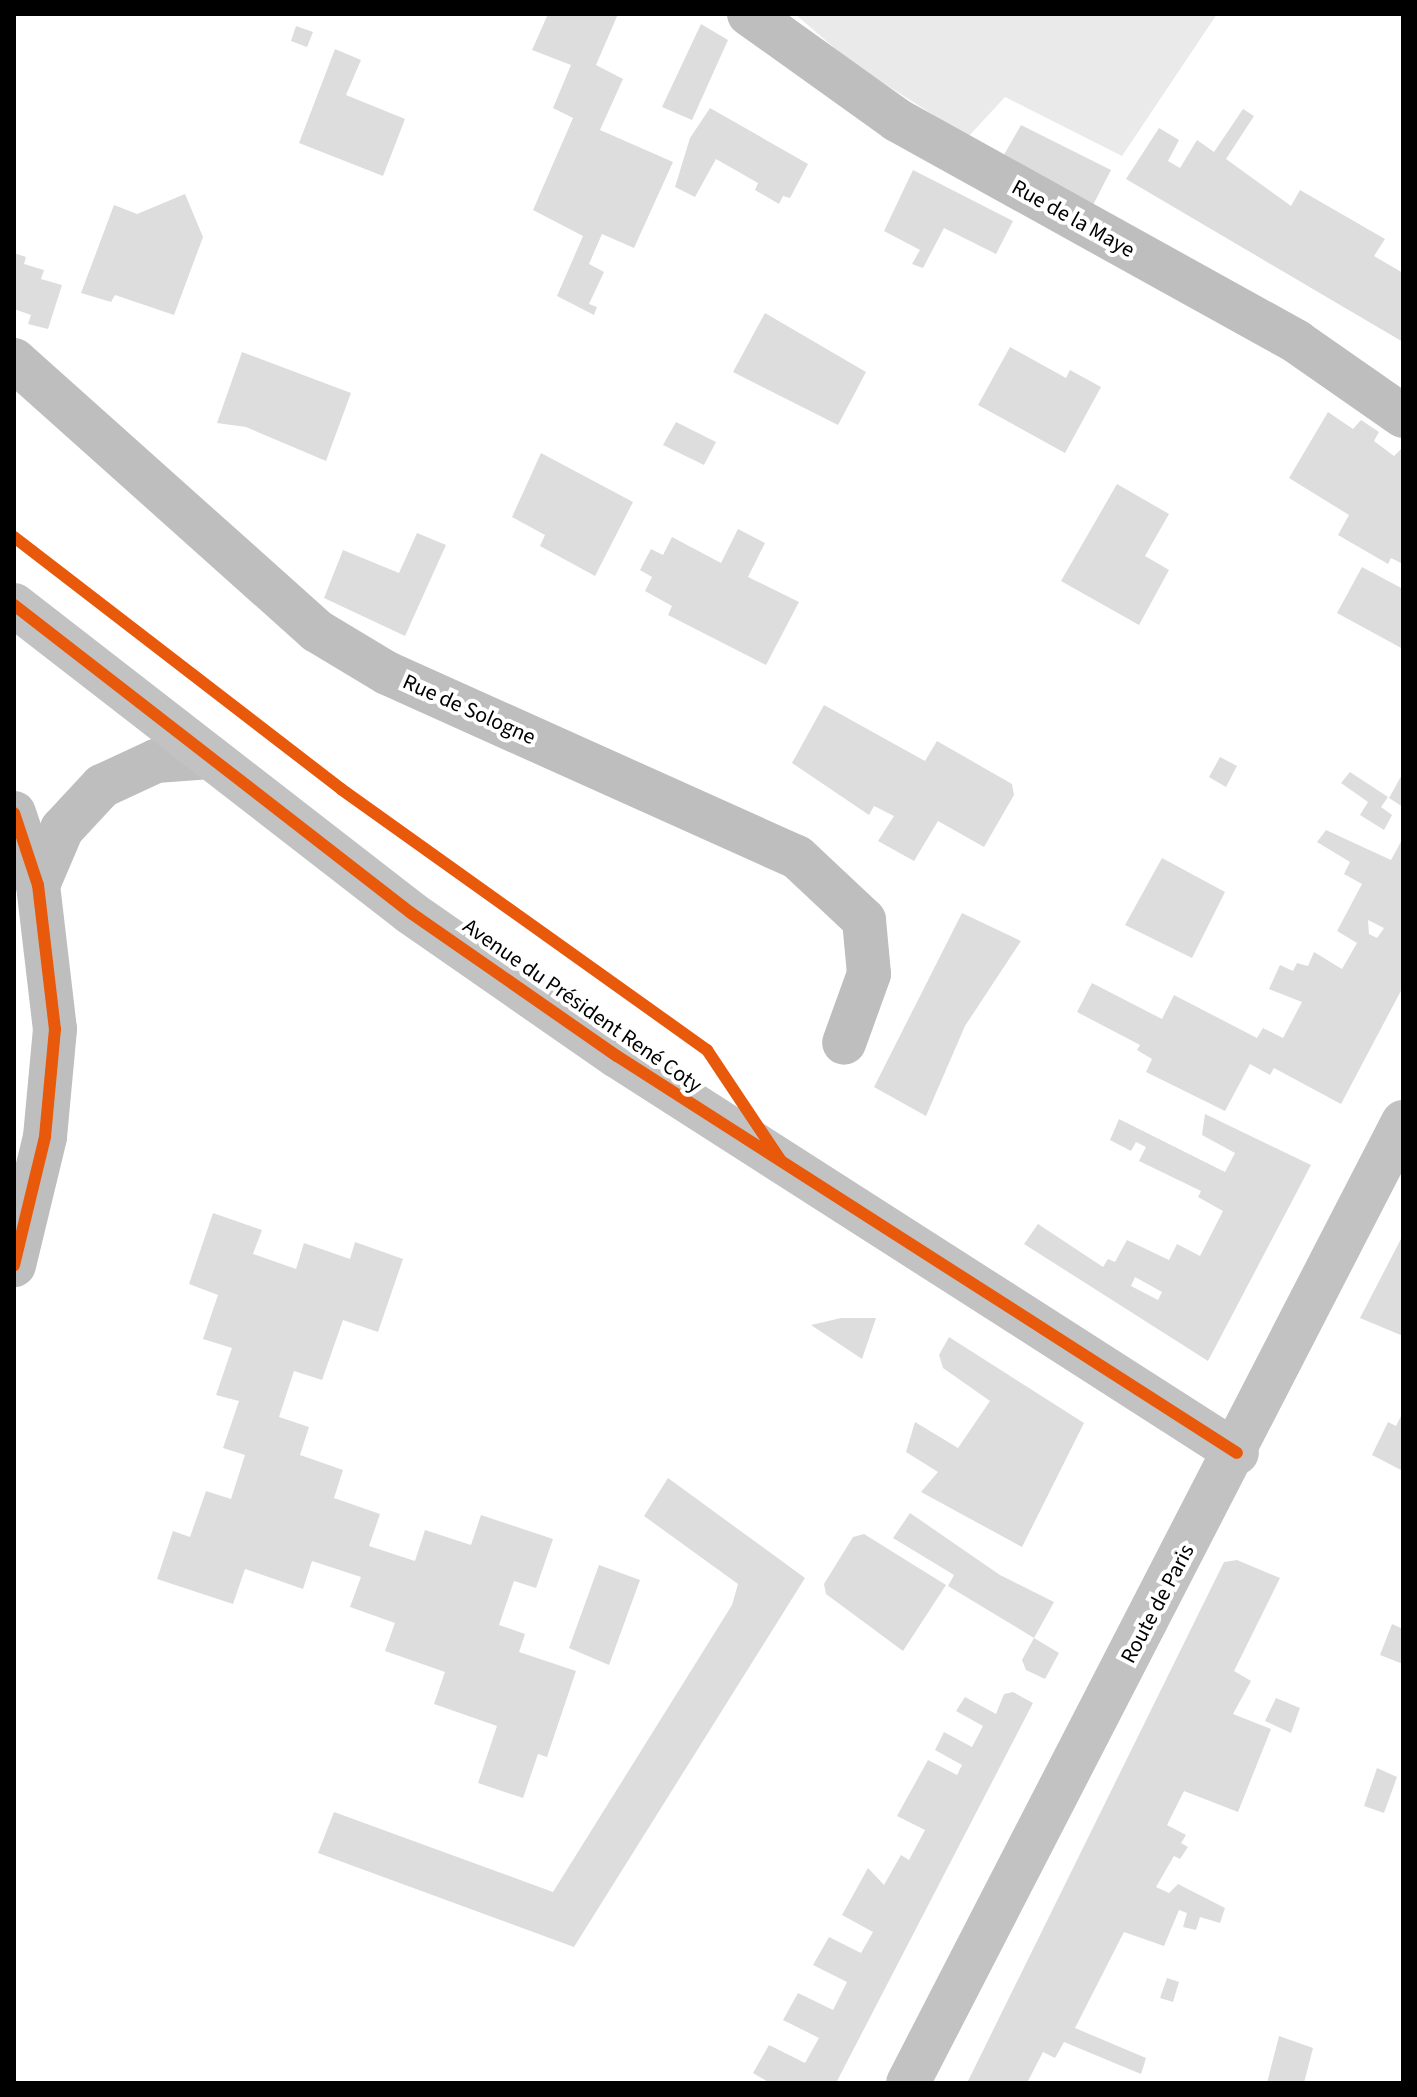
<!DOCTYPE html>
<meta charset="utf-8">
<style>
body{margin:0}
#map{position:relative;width:1417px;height:2097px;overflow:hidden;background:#fff;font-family:"Source Sans 3",sans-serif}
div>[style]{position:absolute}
.green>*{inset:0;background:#eaeaea}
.building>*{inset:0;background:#ddd}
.street>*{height:44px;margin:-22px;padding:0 22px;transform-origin:22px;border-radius:22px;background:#bebebe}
.secondary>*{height:44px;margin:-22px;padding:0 22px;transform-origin:22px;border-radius:22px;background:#c2c2c2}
.cycleway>*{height:12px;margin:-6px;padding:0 6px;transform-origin:6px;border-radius:6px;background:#e8590c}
span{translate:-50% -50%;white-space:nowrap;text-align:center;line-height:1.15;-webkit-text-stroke:8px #fff;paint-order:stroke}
.street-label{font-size:22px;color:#000}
.frame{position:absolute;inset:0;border:16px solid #000;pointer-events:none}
</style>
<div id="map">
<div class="green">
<i style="clip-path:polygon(795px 14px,1217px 14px,1122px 156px,1005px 97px,968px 137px,852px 63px)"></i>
</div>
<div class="building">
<i style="clip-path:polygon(548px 14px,618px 14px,596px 65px,623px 79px,600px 130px,673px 162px,634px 248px,602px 234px,589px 264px,604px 272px,589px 304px,597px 307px,594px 315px,557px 296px,583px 236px,533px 210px,573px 118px,553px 108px,571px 65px,532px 50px)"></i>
<i style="clip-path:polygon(701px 24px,728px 40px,692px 120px,662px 107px)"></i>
<i style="clip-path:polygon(296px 26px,313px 32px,307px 47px,291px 41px)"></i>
<i style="clip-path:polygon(335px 49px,361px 60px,346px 95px,405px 119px,383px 176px,299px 143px)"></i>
<i style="clip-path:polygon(710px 108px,808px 164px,790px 198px,783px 196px,779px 204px,755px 190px,758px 183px,716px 159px,695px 197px,675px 187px,690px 138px)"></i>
<i style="clip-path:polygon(1243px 109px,1254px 116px,1226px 159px,1291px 206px,1300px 190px,1385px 239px,1374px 256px,1403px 273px,1403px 342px,1126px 179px,1159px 128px,1179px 140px,1168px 161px,1180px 168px,1197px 140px,1214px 152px)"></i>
<i style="clip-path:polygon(1021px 125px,1111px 170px,1093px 205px,1001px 160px)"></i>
<i style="clip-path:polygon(913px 170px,1013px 221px,996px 254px,944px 228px,923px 268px,912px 264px,920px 250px,884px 231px)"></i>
<i style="clip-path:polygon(185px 194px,203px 237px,174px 315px,115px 295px,111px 302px,81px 293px,114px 205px,137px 214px)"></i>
<i style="clip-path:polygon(14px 253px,26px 257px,24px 264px,44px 270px,41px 279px,62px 285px,48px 329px,28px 324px,31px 315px,14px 309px)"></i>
<i style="clip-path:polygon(765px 313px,866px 372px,838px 425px,733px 372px)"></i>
<i style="clip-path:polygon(1010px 347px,1066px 378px,1070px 370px,1101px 387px,1065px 453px,978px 405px)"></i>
<i style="clip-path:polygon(242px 352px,351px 393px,326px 461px,246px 427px,217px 423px)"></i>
<i style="clip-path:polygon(1328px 412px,1353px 429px,1361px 420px,1379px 432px,1374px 441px,1394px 456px,1403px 447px,1403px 564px,1391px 558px,1388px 564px,1338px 535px,1349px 515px,1289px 478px)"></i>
<i style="clip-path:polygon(676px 422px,716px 442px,704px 465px,663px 445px)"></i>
<i style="clip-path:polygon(541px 453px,633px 502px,595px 576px,540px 546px,545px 535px,512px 517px)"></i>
<i style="clip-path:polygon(1117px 484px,1169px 514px,1145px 556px,1169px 570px,1139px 625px,1061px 581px)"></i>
<i style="clip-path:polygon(738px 529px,765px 543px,748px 577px,799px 602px,766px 665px,668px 615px,672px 606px,645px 591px,652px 577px,640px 570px,651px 549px,663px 555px,672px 537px,721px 563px)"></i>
<i style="clip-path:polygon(417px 533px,446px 545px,405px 636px,324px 598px,343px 550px,399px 573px)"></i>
<i style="clip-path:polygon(1362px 567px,1403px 589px,1403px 649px,1337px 613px)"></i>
<i style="clip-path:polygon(824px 705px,925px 761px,937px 741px,1012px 784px,1014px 795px,984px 847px,938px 821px,914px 861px,878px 841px,894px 816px,874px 806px,869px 815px,792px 763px)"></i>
<i style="clip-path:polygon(1220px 757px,1237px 766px,1226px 787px,1209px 777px)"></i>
<i style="clip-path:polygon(1350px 772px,1388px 797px,1381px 807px,1392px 815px,1384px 830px,1360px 815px,1368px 802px,1341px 783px)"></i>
<i style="clip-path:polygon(1403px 773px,1403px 807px,1389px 798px)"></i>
<i style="clip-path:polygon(evenodd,1326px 830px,1391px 860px,1403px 838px,1403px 987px,1341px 1104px,1274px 1068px,1270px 1075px,1250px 1064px,1225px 1111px,1146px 1072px,1152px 1059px,1137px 1050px,1140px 1045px,1077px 1012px,1092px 983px,1162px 1019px,1174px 995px,1257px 1038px,1263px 1028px,1283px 1038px,1302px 1002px,1269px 989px,1280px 965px,1293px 971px,1297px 963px,1308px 966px,1314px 952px,1342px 969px,1357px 943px,1337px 931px,1362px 884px,1344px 874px,1350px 862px,1317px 842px,1326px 830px,1368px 920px,1384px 928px,1377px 938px,1369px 934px,1368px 920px)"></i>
<i style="clip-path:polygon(1162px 858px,1225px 892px,1192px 958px,1125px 925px)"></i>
<i style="clip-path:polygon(962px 913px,1021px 941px,965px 1026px,926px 1116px,874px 1087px)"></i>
<i style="clip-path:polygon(evenodd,1205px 1114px,1311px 1165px,1208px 1361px,1024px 1244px,1038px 1224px,1103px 1267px,1108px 1259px,1115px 1262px,1127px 1240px,1169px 1260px,1177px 1244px,1200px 1256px,1223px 1211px,1198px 1197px,1201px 1191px,1139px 1161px,1146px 1147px,1136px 1142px,1131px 1151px,1110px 1140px,1119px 1119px,1225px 1172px,1235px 1153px,1202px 1135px,1205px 1114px,1135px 1277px,1162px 1292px,1158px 1300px,1131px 1286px,1135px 1277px)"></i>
<i style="clip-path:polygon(213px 1213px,262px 1230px,253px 1254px,296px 1269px,304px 1243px,350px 1259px,355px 1242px,403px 1259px,378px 1332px,343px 1320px,322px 1380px,294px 1371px,279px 1417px,309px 1427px,300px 1455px,343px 1470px,334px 1498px,380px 1514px,369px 1546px,415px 1561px,425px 1530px,471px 1545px,481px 1515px,553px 1539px,536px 1588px,514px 1581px,499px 1625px,525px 1634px,519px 1652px,576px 1671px,547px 1757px,538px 1754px,523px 1798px,478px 1783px,497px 1726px,434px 1704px,445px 1672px,385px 1651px,395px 1623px,350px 1607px,361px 1577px,312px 1561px,303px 1589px,245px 1569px,233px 1604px,157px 1579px,173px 1531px,190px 1537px,206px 1491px,231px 1499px,245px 1455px,223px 1448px,239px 1401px,216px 1395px,232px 1348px,203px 1339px,218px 1295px,189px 1284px)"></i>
<i style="clip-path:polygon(1403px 1235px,1403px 1336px,1360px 1318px)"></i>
<i style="clip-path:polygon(841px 1318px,876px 1318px,862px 1359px,811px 1325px)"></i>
<i style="clip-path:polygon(949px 1337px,1084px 1423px,1022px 1547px,921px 1492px,938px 1472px,906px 1452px,915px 1422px,958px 1448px,990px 1401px,943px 1368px,939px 1355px)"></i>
<i style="clip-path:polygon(1403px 1412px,1403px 1471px,1372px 1455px,1388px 1422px,1396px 1426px)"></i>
<i style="clip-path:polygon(668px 1478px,805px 1578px,574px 1947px,318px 1853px,334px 1812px,553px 1892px,732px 1605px,738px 1584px,644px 1516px)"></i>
<i style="clip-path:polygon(910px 1513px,1000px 1575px,1054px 1602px,1034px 1638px,948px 1586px,954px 1575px,893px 1538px)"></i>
<i style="clip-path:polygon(864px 1534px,946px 1585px,903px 1651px,826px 1594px,824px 1584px,853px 1537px)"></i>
<i style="clip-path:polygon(1237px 1560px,1280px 1578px,1234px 1671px,1251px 1681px,1233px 1714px,1271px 1729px,1238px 1812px,1184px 1791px,1167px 1825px,1186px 1835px,1181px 1843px,1188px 1847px,1180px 1859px,1174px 1856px,1156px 1887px,1169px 1893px,1178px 1884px,1225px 1908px,1220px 1923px,1200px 1917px,1196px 1930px,1183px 1927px,1187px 1913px,1179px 1910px,1164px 1946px,1124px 1932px,1075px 2028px,1146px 2058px,1141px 2074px,1064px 2042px,1055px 2058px,1043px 2052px,1027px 2083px,967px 2083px,1224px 1562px)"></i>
<i style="clip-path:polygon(599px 1565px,640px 1580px,609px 1665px,569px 1648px)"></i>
<i style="clip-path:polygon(1392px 1624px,1403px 1629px,1403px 1664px,1380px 1655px)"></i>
<i style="clip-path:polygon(1034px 1638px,1059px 1653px,1045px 1679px,1026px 1670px,1022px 1660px)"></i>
<i style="clip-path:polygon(1013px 1692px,1033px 1703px,836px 2083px,770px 2083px,753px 2073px,769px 2045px,805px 2063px,819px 2038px,783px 2020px,798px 1993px,833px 2010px,847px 1982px,813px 1965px,829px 1937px,861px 1953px,873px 1932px,842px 1915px,868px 1868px,884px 1885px,901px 1855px,909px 1860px,925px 1830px,897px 1816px,928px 1760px,957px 1775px,962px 1765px,935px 1750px,944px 1732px,972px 1747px,983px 1726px,956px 1711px,965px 1697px,996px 1714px,1004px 1694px)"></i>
<i style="clip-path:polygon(1276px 1698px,1300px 1708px,1291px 1733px,1265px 1721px)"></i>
<i style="clip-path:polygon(1377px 1768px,1397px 1777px,1384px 1813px,1364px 1806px)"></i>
<i style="clip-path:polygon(1167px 1978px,1179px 1982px,1173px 2002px,1160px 1998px)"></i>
<i style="clip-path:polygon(1279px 2036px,1313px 2048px,1304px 2083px,1267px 2083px)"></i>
</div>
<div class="street">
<i style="left:749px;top:14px;width:182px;rotate:35.6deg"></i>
<i style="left:897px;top:120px;width:457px;rotate:29deg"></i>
<i style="left:1297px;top:342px;width:129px;rotate:34.9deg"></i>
<i style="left:14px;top:360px;width:407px;rotate:41.8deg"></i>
<i style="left:317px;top:631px;width:82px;rotate:31deg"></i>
<i style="left:387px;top:673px;width:449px;rotate:24.2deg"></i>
<i style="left:797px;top:857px;width:92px;rotate:43.2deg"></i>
<i style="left:864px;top:920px;width:54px;rotate:84.7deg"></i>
<i style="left:869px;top:974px;width:73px;rotate:109.9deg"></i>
<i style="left:14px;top:813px;width:76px;rotate:71.6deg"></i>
<i style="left:38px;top:885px;width:145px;rotate:83.3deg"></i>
<i style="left:55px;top:1029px;width:108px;rotate:95.3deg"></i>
<i style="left:45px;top:1137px;width:132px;rotate:103.6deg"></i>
<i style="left:38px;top:885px;width:61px;rotate:-66.8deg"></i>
<i style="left:62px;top:829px;width:59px;rotate:-47.1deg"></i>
<i style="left:102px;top:786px;width:60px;rotate:-24.8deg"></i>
<i style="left:156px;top:761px;width:54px;rotate:-4.2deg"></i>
</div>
<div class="secondary">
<i style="left:14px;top:605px;width:502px;rotate:37.8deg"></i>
<i style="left:411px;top:913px;width:251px;rotate:34.8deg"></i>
<i style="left:617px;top:1056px;width:736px;rotate:32.63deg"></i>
<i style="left:908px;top:2083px;width:1081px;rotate:-62.75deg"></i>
</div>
<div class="cycleway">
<i style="left:14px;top:537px;width:413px;rotate:37.6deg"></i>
<i style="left:341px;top:789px;width:450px;rotate:35.5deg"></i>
<i style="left:707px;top:1050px;width:133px;rotate:56.3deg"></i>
<i style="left:14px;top:605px;width:502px;rotate:37.8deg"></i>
<i style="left:411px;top:913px;width:251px;rotate:34.8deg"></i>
<i style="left:617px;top:1056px;width:736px;rotate:32.63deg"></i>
<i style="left:14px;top:813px;width:76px;rotate:71.6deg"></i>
<i style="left:38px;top:885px;width:145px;rotate:83.3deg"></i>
<i style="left:55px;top:1029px;width:108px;rotate:95.3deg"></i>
<i style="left:45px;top:1137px;width:132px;rotate:103.6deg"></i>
</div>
<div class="street-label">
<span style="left:1073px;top:219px;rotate:29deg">Rue de la Maye</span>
<span style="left:469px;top:710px;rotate:24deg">Rue de Sologne</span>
<span style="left:582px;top:1006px;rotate:35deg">Avenue du Président René Coty</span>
<span style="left:1158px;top:1604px;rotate:-62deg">Route de Paris</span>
</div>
<div class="frame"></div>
</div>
